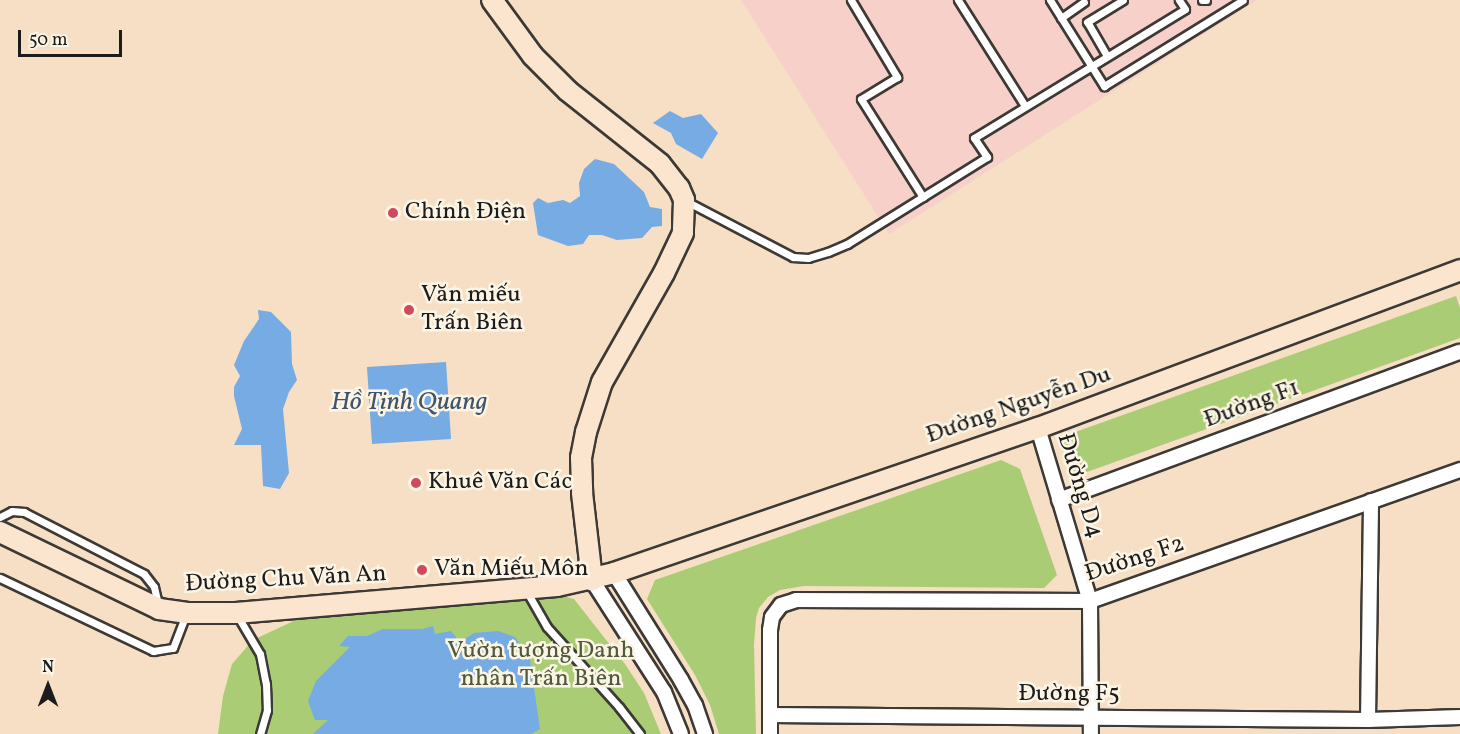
<!DOCTYPE html>
<meta charset="utf-8">
<style>
body{margin:0}
#map{position:relative;width:1460px;height:734px;overflow:hidden;background:#f6dfc4;font-family:Vollkorn,serif}
div>[style]{position:absolute}
.built>*{inset:0;background:#f7d0ca}
.green>*{inset:0;background:#aacc75}
.water>*{inset:0;background:#76abe3}
.roads{filter:drop-shadow(2px 0 #3d3935) drop-shadow(-2px 0 #3d3935) drop-shadow(0 2px #3d3935) drop-shadow(0 -2px #3d3935)}
.lane>*{height:7px;margin:-3.5px;padding:0 3.5px;transform-origin:3.5px;border-radius:3.5px;background:#fff}
.street>*{height:14px;margin:-7px;padding:0 7px;transform-origin:7px;border-radius:7px;background:#fff}
.secondary>*{height:20px;margin:-10px;padding:0 10px;transform-origin:10px;border-radius:10px;background:#fbe5cf}
.dots>*{width:16px;height:16px;translate:-50% -50%;box-sizing:border-box;border:3px solid #fcf5e5;border-radius:50%}
span{translate:-50% -50%;white-space:nowrap;text-align:center;line-height:1.15;-webkit-text-stroke:5px #fcf5e5;paint-order:stroke}
.poi-label{font-size:24px;color:#1c1c1c}
.left{translate:0 -50%;text-align:left}
.street-label{font-size:24px;color:#1c1c1c}
.park-label{font-size:24px;color:#4e5a3b}
.water-label{font-size:26px;color:#40556c;font-style:italic}
.north{position:absolute;left:18px;top:656px;width:60px;height:60px;-webkit-text-stroke:4px #fcf5e5;paint-order:stroke;rotate:0deg;font-size:16px;font-weight:700;line-height:24px;text-align:center;color:#1c1c1c}
.north::after{content:'';display:block;margin:auto;width:21px;height:27px;background:#1c1c1c;clip-path:polygon(50% 0,100% 100%,50% 72%,0 100%)}
.scale{position:absolute;left:18px;top:30px;width:104px;height:27px;box-sizing:border-box;border:3px solid #1c1c1c;border-top:0;padding-left:8px;font-size:18px;line-height:21px;white-space:nowrap;color:#1c1c1c;-webkit-text-stroke:4px #fcf5e5;paint-order:stroke}
</style>
<div id="map">
<div class="built">
<i style="clip-path:polygon(741px 0,1257px 0,889px 234px)"></i>
</div>
<div class="green">
<i style="clip-path:polygon(1456px 296px,1460px 308px,1460px 338px,1087px 472px,1080px 474px,1072px 471px,1069px 466px,1064px 444px,1067px 435px)"></i>
<i style="clip-path:polygon(1001px 460px,1020px 469px,1057px 575px,1044px 588px,804px 586px,780px 590px,768px 597px,759px 608px,756px 618px,754px 645px,756px 734px,719px 734px,710px 705px,695px 675px,647px 599px,655px 580px)"></i>
<i style="clip-path:polygon(563px 596px,574px 599px,625px 664px,644px 693px,661px 734px,218px 734px,223px 696px,232px 664px,253px 640px,300px 618px)"></i>
</div>
<div class="water">
<i style="clip-path:polygon(670px 111px,683px 118px,701px 114px,718px 133px,702px 159px,676px 144px,671px 133px,653px 123px)"></i>
<i style="clip-path:polygon(595px 159px,614px 164px,644px 192px,650px 207px,662px 209px,662px 226px,652px 227px,642px 238px,617px 240px,602px 235px,589px 235px,583px 244px,568px 246px,538px 235px,533px 203px,538px 198px,548px 203px,563px 200px,570px 203px,580px 196px,579px 183px,584px 169px)"></i>
<i style="clip-path:polygon(258px 310px,271px 312px,291px 332px,292px 364px,297px 380px,289px 392px,283px 409px,289px 473px,280px 489px,263px 486px,261px 445px,234px 445px,242px 429px,234px 396px,234px 387px,240px 376px,234px 365px,244px 341px,259px 319px)"></i>
<i style="clip-path:polygon(446px 362px,451px 439px,372px 444px,367px 367px)"></i>
<i style="clip-path:polygon(433px 626px,435px 634px,451px 631px,460px 642px,474px 633px,498px 631px,515px 637px,530px 660px,540px 729px,531px 734px,313px 734px,328px 720px,315px 720px,308px 701px,316px 681px,350px 647px,339px 646px,348px 636px,367px 636px,383px 629px,422px 629px)"></i>
</div>
<div class="roads">
<div class="lane">
<i style="left:851px;top:0;width:90px;rotate:59.1deg"></i>
<i style="left:897px;top:77px;width:42px;rotate:148.6deg"></i>
<i style="left:861px;top:99px;width:116px;rotate:57.7deg"></i>
<i style="left:958px;top:0;width:125px;rotate:57.7deg"></i>
<i style="left:1050px;top:0;width:102px;rotate:57.9deg"></i>
<i style="left:1104px;top:86px;width:163px;rotate:-31.7deg"></i>
<i style="left:1202px;top:0;width:4px"></i>
<i style="left:1061px;top:18px;width:28px;rotate:-35deg"></i>
<i style="left:1107px;top:56px;width:39px;rotate:-120deg"></i>
<i style="left:1087px;top:22px;width:42px;rotate:-31.4deg"></i>
<i style="left:686px;top:201px;width:121px;rotate:27.6deg"></i>
<i style="left:793px;top:257px;width:15px;rotate:4deg"></i>
<i style="left:808px;top:258px;width:21px;rotate:-17deg"></i>
<i style="left:828px;top:252px;width:21px;rotate:-23deg"></i>
<i style="left:847px;top:244px;width:165px;rotate:-31.9deg"></i>
<i style="left:987px;top:157px;width:23px;rotate:-124deg"></i>
<i style="left:974px;top:138px;width:247px;rotate:-31.4deg"></i>
<i style="left:1185px;top:9px;width:11px;rotate:-124deg"></i>
<i style="left:0;top:517px;width:13px;rotate:-27deg"></i>
<i style="left:12px;top:511px;width:12px;rotate:5deg"></i>
<i style="left:24px;top:512px;width:135px;rotate:27.3deg"></i>
<i style="left:144px;top:574px;width:16px;rotate:52deg"></i>
<i style="left:154px;top:587px;width:17px;rotate:77deg"></i>
<i style="left:0;top:578px;width:170px;rotate:25.5deg"></i>
<i style="left:153px;top:651px;width:20px;rotate:-9deg"></i>
<i style="left:173px;top:648px;width:34px;rotate:-69deg"></i>
<i style="left:527px;top:592px;width:40px;rotate:60.3deg"></i>
<i style="left:547px;top:627px;width:108px;rotate:48deg"></i>
<i style="left:619px;top:707px;width:34px;rotate:52deg"></i>
<i style="left:237px;top:615px;width:45px;rotate:59.5deg"></i>
<i style="left:260px;top:654px;width:31px;rotate:79deg"></i>
<i style="left:266px;top:684px;width:26px;rotate:88deg"></i>
<i style="left:267px;top:710px;width:25px;rotate:106deg"></i>
</div>
<div class="street">
<i style="left:1038px;top:428px;width:181px;rotate:73.3deg"></i>
<i style="left:1090px;top:601px;width:133px;rotate:89.6deg"></i>
<i style="left:1059px;top:500px;width:427px;rotate:-20.3deg"></i>
<i style="left:614px;top:573px;width:126px;rotate:57.9deg"></i>
<i style="left:681px;top:680px;width:29px;rotate:61deg"></i>
<i style="left:695px;top:705px;width:31px;rotate:71deg"></i>
<i style="left:592px;top:580px;width:133px;rotate:57.3deg"></i>
<i style="left:664px;top:692px;width:45px;rotate:68deg"></i>
<i style="left:770px;top:715px;width:598px;rotate:0.48deg"></i>
<i style="left:1368px;top:720px;width:92px;rotate:-1.9deg"></i>
<i style="left:1368px;top:720px;width:219px;rotate:-89.2deg"></i>
<i style="left:770px;top:734px;width:104px;rotate:-90deg"></i>
<i style="left:770px;top:630px;width:13px;rotate:-81deg"></i>
<i style="left:772px;top:617px;width:15px;rotate:-53deg"></i>
<i style="left:781px;top:605px;width:16px;rotate:-18deg"></i>
<i style="left:796px;top:600px;width:294px;rotate:0.2deg"></i>
<i style="left:1090px;top:601px;width:393px;rotate:-19.5deg"></i>
</div>
<div class="secondary">
<i style="left:492px;top:0;width:69px;rotate:53.8deg"></i>
<i style="left:533px;top:56px;width:49px;rotate:45deg"></i>
<i style="left:568px;top:91px;width:117px;rotate:38.4deg"></i>
<i style="left:660px;top:164px;width:31px;rotate:52deg"></i>
<i style="left:679px;top:188px;width:13px;rotate:67deg"></i>
<i style="left:684px;top:200px;width:33px;rotate:92deg"></i>
<i style="left:683px;top:233px;width:44px;rotate:115.4deg"></i>
<i style="left:664px;top:273px;width:125px;rotate:119.6deg"></i>
<i style="left:602px;top:382px;width:52px;rotate:107.7deg"></i>
<i style="left:586px;top:432px;width:26px;rotate:101deg"></i>
<i style="left:581px;top:458px;width:35px;rotate:88deg"></i>
<i style="left:582px;top:493px;width:88px;rotate:83.4deg"></i>
<i style="left:0;top:532px;width:177px;rotate:25.8deg"></i>
<i style="left:159px;top:609px;width:27px;rotate:8deg"></i>
<i style="left:186px;top:613px;width:50px"></i>
<i style="left:236px;top:613px;width:322px;rotate:-4.8deg"></i>
<i style="left:557px;top:586px;width:58px;rotate:-12.8deg"></i>
<i style="left:614px;top:573px;width:448px;rotate:-18.9deg"></i>
<i style="left:1038px;top:428px;width:451px;rotate:-20.5deg"></i>
</div>
</div>
<div class="dots">
<i style="left:393px;top:213px;background:#d1495b"></i>
<i style="left:409px;top:310px;background:#d1495b"></i>
<i style="left:416px;top:483px;background:#d1495b"></i>
<i style="left:422px;top:570px;background:#d1495b"></i>
</div>
<div class="poi-label">
<span class="left" style="left:405px;top:213px">Chính Điện</span>
<span class="left" style="left:421px;top:310px">Văn miếu<br>Trấn Biên</span>
<span class="left" style="left:428px;top:483px">Khuê Văn Các</span>
<span class="left" style="left:434px;top:570px">Văn Miếu Môn</span>
</div>
<div class="street-label">
<span style="left:1252px;top:405px;rotate:-20deg">Đường F1</span>
<span style="left:1019px;top:406px;rotate:-19deg">Đường Nguyễn Du</span>
<span style="left:1079px;top:486px;rotate:73deg">Đường D4</span>
<span style="left:1135px;top:560px;rotate:-18deg">Đường F2</span>
<span style="left:286px;top:580px;rotate:-3deg">Đường Chu Văn An</span>
<span style="left:1069px;top:695px">Đường F5</span>
</div>
<div class="park-label">
<span style="left:541px;top:666px">Vườn tượng Danh<br>nhân Trấn Biên</span>
</div>
<div class="water-label">
<span style="left:409px;top:403px">Hồ Tịnh Quang</span>
</div>
<div class="north">N</div>
<div class="scale">50 m</div>
</div>
